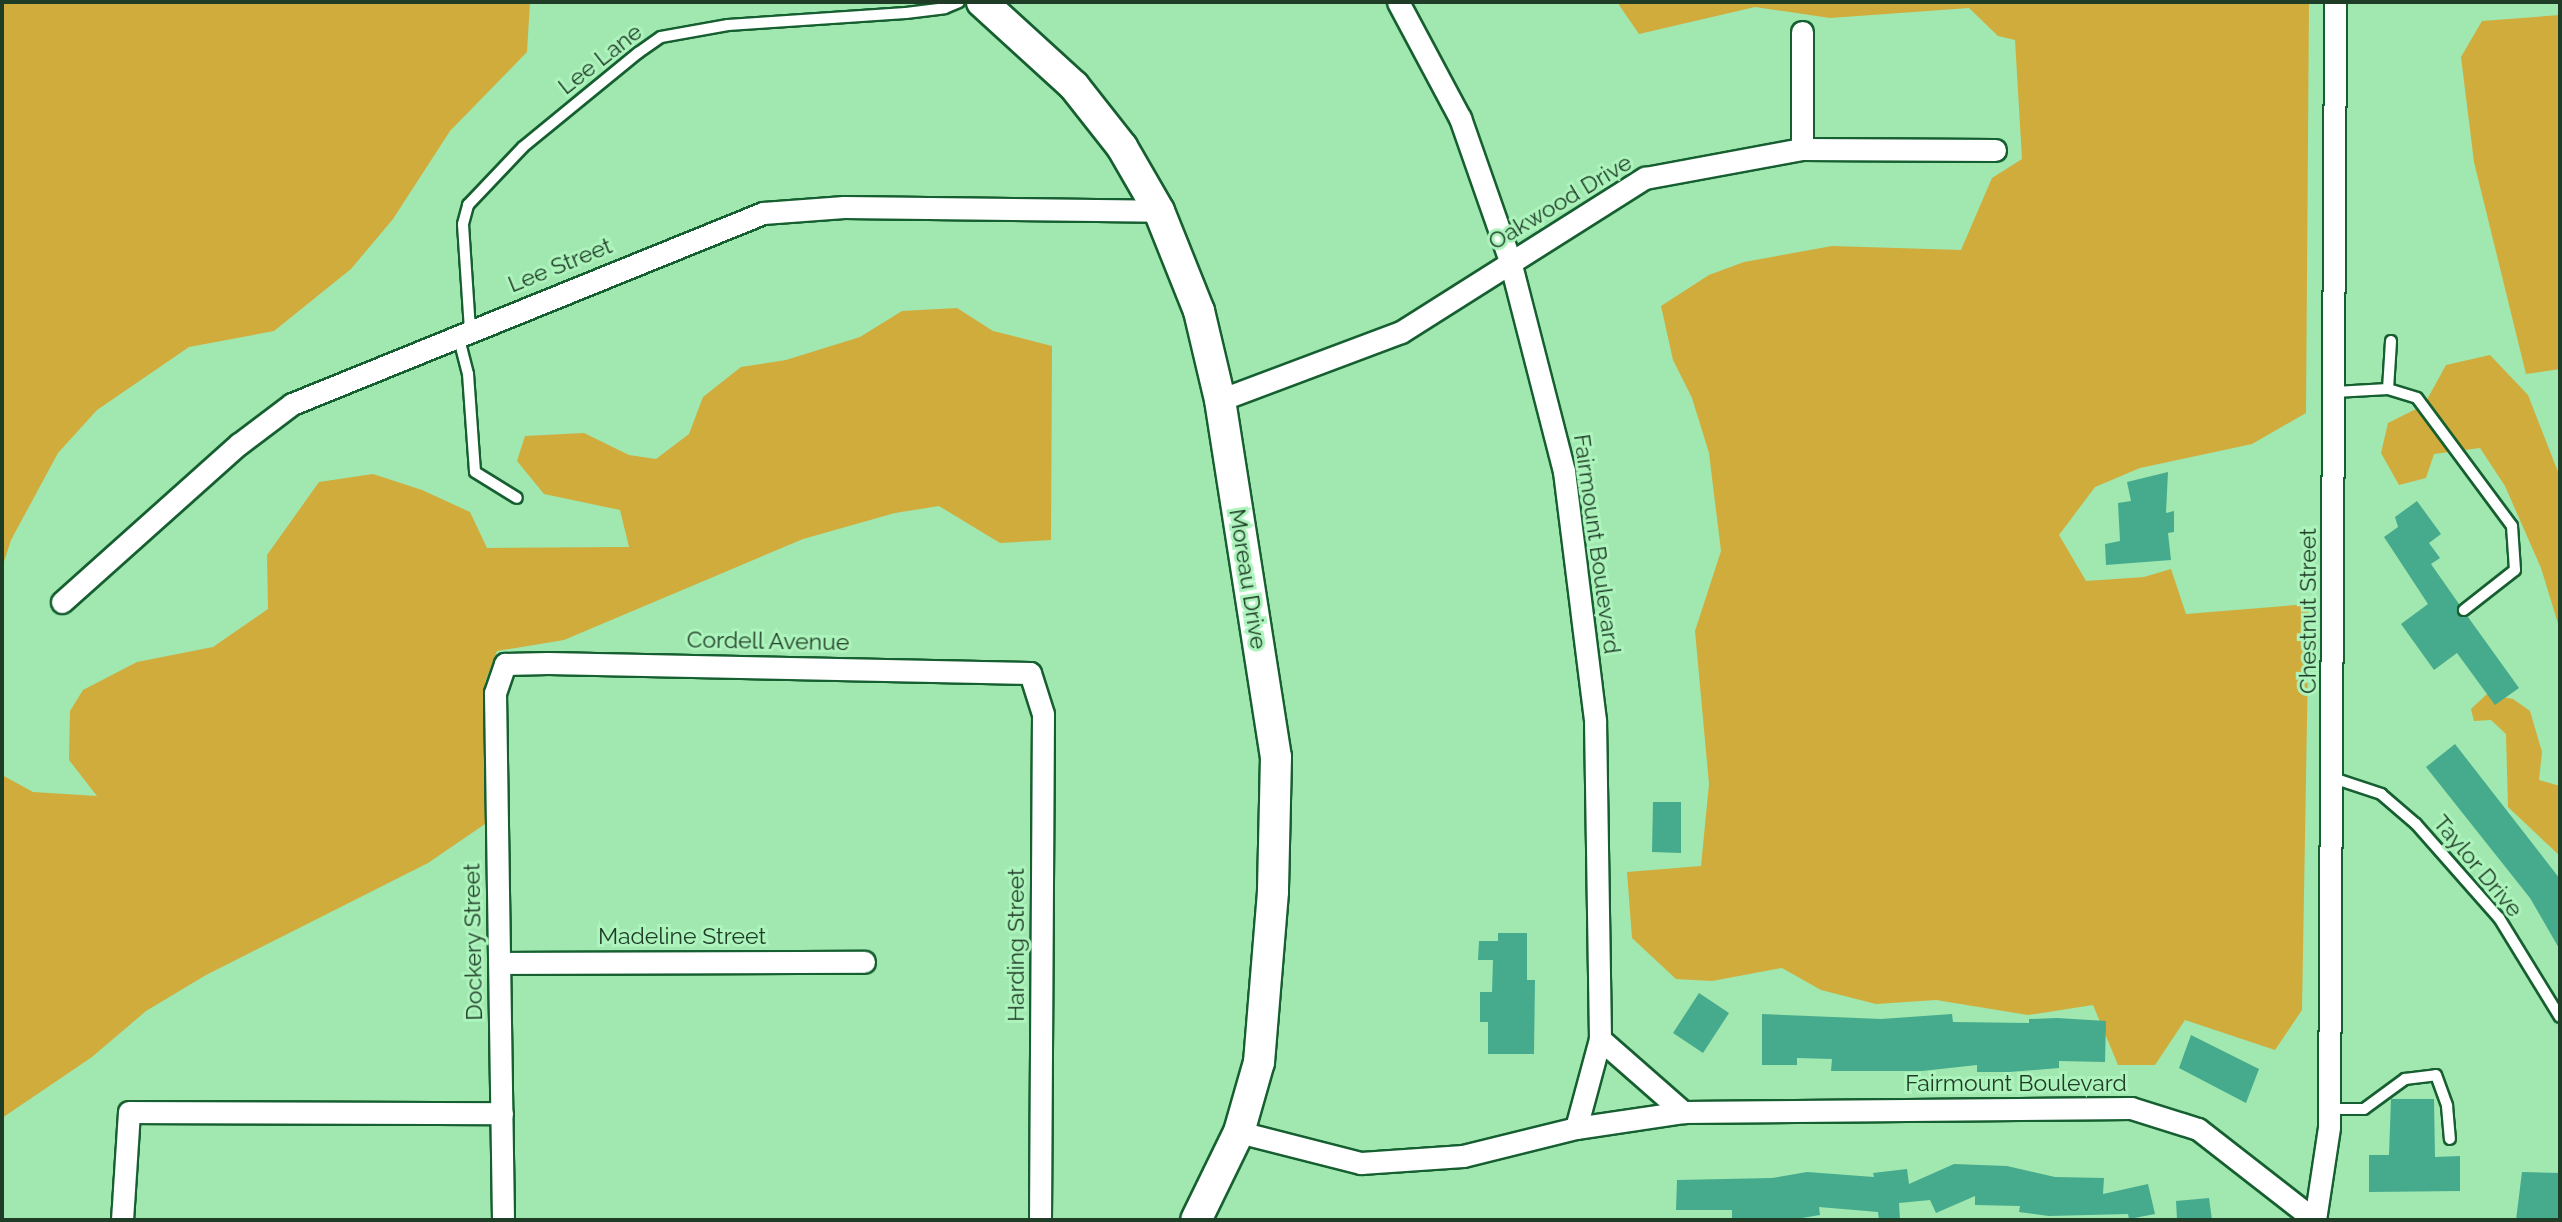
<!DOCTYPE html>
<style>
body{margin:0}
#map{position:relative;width:2562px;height:1222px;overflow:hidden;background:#a0e7b0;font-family:Raleway,sans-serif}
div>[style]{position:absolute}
.green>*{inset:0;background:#d0ac3c}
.building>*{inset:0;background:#46ab8d}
.roads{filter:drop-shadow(2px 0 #165f30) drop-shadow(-2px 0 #165f30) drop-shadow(0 2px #165f30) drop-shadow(0 -2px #165f30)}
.service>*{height:10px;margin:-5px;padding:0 5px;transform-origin:5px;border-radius:5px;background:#fff}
.minor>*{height:21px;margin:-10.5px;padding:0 10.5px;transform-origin:10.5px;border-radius:10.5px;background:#fff}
.secondary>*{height:30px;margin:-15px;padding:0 15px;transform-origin:15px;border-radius:15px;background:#fff}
span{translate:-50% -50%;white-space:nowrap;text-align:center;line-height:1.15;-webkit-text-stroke:6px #adf4bc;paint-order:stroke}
.street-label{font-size:23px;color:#1f3c27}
.frame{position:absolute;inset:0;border:4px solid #1f3c27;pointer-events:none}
</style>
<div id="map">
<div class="green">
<i style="clip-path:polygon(2px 2px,530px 2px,527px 52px,450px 131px,393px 219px,351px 269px,274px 331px,189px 347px,97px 410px,58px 453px,11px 540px,2px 568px)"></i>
<i style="clip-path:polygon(1617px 2px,2309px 2px,2306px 413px,2252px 444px,2140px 468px,2095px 487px,2059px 535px,2086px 581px,2144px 577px,2171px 569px,2186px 614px,2309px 604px,2302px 1010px,2275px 1050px,2185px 1020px,2155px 1065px,2118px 1065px,2093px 1005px,2028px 1015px,1936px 1000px,1876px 1004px,1821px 990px,1782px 968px,1712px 981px,1676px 979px,1632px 938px,1627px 872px,1701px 866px,1709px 784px,1695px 631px,1721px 551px,1709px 453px,1692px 398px,1673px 360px,1661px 306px,1709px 275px,1744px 262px,1832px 246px,1961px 250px,1992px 178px,2022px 159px,2015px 40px,1998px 36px,1969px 8px,1830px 18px,1755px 7px,1639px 34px)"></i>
<i style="clip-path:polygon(2560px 15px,2560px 369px,2526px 374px,2474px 162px,2461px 57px,2482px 21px)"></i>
<i style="clip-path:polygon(957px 308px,993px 331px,1052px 346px,1051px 540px,1000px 543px,939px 506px,895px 513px,803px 539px,564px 640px,497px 651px,485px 682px,485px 824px,428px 863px,206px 975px,146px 1011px,92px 1057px,2px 1118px,2px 775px,33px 792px,97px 796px,69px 760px,70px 711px,83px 690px,137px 662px,213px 647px,268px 609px,267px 555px,319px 482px,373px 474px,422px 490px,470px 512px,487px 548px,629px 547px,620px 510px,544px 494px,517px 461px,525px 436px,584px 433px,629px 455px,656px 459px,689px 434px,703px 397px,741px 367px,786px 360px,860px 337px,902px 311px)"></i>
<i style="clip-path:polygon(2490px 355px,2528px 395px,2560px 477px,2560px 630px,2541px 568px,2505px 486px,2480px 448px,2434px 454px,2426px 478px,2399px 485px,2381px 453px,2388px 423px,2424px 405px,2446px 365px)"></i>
<i style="clip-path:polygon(2487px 694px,2513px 699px,2530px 711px,2542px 752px,2539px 780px,2560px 786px,2560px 856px,2508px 807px,2506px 734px,2491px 720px,2474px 721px,2471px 709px)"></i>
</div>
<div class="building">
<i style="clip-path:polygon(2168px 472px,2166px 513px,2174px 511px,2174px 532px,2168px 533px,2171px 560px,2106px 565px,2105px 544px,2120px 541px,2118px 503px,2131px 501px,2127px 482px)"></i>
<i style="clip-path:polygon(2417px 501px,2441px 534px,2429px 543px,2440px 558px,2431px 564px,2459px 604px,2457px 614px,2468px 617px,2519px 688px,2495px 705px,2457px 653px,2434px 670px,2401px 624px,2428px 604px,2384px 537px,2398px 527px,2395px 517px)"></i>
<i style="clip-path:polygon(2455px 744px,2560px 879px,2560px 950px,2530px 898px,2426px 767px)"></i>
<i style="clip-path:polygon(1653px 802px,1681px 802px,1681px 853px,1652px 852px)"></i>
<i style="clip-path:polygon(1498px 933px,1527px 933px,1527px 980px,1535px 980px,1534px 1054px,1488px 1054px,1488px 1022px,1480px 1022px,1480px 992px,1492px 992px,1493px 960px,1478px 960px,1479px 941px,1498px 941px)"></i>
<i style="clip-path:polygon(1699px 993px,1729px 1013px,1703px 1053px,1673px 1033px)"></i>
<i style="clip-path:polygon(1762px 1014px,1881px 1019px,1952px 1014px,1953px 1022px,2029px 1023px,2029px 1019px,2057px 1018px,2106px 1021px,2105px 1062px,2059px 1061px,2059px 1068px,2009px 1072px,1977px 1072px,1977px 1065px,1922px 1071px,1831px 1071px,1832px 1059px,1797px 1058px,1797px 1065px,1762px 1065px)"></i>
<i style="clip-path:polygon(2191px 1035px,2259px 1069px,2246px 1103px,2179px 1068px)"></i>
<i style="clip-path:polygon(2391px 1099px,2434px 1099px,2435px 1157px,2460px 1156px,2460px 1191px,2369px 1192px,2369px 1155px,2389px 1155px)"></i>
<i style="clip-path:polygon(1954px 1164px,2007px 1166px,2055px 1177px,2104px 1178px,2103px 1194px,2148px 1184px,2155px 1214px,2129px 1219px,2128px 1214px,2049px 1216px,2019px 1212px,2020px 1206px,1975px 1205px,1975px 1196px,1936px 1213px,1930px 1200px,1899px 1203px,1900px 1220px,1879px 1220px,1878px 1212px,1819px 1207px,1820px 1215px,1790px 1220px,1732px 1220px,1732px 1210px,1676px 1210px,1677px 1180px,1772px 1178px,1807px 1172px,1874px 1177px,1873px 1173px,1907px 1169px,1909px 1184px)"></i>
<i style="clip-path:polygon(2522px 1172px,2560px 1173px,2558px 1220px,2516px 1220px)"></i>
<i style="clip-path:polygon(2209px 1198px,2212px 1220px,2177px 1220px,2176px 1201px)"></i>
</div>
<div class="roads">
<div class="service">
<i style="left:470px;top:330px;width:106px;rotate:-93.8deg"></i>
<i style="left:463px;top:224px;width:20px;rotate:-75deg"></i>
<i style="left:468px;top:205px;width:80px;rotate:-46.5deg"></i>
<i style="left:523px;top:147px;width:149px;rotate:-39.3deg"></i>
<i style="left:638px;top:53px;width:28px;rotate:-35deg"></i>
<i style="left:661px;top:37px;width:68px;rotate:-10.2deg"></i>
<i style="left:728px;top:25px;width:178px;rotate:-3.9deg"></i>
<i style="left:906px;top:13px;width:39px;rotate:-7deg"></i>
<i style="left:945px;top:8px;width:15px;rotate:-23deg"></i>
<i style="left:458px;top:335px;width:40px;rotate:75.6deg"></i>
<i style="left:468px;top:374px;width:98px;rotate:85.9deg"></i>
<i style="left:475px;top:472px;width:49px;rotate:31.8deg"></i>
<i style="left:2388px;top:389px;width:48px;rotate:-86.4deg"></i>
<i style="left:2335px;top:392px;width:53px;rotate:-3.2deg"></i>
<i style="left:2388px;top:389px;width:30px;rotate:17deg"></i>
<i style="left:2417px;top:398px;width:159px;rotate:53.4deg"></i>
<i style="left:2512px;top:526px;width:44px;rotate:86.1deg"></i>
<i style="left:2515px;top:570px;width:65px;rotate:141.9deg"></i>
<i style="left:2333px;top:778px;width:51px;rotate:18.4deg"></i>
<i style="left:2381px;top:794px;width:46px;rotate:40.6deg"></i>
<i style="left:2416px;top:824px;width:125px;rotate:48.6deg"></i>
<i style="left:2499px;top:918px;width:116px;rotate:58.4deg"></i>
<i style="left:2329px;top:1109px;width:35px"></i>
<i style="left:2364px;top:1109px;width:51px;rotate:-36.2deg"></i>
<i style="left:2405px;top:1079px;width:31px;rotate:-7deg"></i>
<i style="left:2436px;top:1075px;width:33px;rotate:70deg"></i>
<i style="left:2447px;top:1106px;width:33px;rotate:85deg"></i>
</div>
<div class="minor">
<i style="left:1398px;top:2px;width:132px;rotate:61.9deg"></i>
<i style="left:1460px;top:118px;width:151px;rotate:70.7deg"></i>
<i style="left:1510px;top:261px;width:217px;rotate:75.6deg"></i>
<i style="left:1564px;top:471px;width:251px;rotate:82.9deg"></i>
<i style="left:1595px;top:720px;width:319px;rotate:89.1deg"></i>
<i style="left:1600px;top:1039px;width:92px;rotate:105.1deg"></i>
<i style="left:1802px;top:149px;width:117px;rotate:-90deg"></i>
<i style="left:1220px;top:400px;width:193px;rotate:-20.6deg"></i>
<i style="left:1401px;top:332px;width:289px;rotate:-32.3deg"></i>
<i style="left:1645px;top:178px;width:160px;rotate:-10.5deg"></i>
<i style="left:1802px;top:149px;width:193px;rotate:0.3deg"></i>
<i style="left:62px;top:602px;width:237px;rotate:-41.8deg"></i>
<i style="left:239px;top:444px;width:66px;rotate:-37deg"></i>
<i style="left:292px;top:404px;width:508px;rotate:-22.07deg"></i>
<i style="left:763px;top:213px;width:81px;rotate:-4.2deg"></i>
<i style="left:844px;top:207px;width:315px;rotate:0.7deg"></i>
<i style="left:500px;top:963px;width:364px;rotate:-0.2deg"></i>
<i style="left:1600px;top:1039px;width:111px;rotate:41.3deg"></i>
<i style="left:1239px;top:1132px;width:126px;rotate:14.3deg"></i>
<i style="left:1361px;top:1163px;width:102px;rotate:-3.9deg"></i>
<i style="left:1463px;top:1156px;width:116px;rotate:-13.9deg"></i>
<i style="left:1576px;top:1128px;width:108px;rotate:-8.5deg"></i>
<i style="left:1683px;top:1112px;width:448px;rotate:-0.5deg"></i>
<i style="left:2131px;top:1108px;width:70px;rotate:17.4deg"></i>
<i style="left:2198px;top:1129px;width:148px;rotate:37.9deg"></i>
<i style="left:2315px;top:1220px;width:94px;rotate:-81.4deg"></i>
<i style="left:2329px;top:1127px;width:1125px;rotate:-89.69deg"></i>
<i style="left:122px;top:1220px;width:108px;rotate:-86.3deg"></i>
<i style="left:129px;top:1112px;width:373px;rotate:0.2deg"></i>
<i style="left:503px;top:1220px;width:527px;rotate:-90.87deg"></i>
<i style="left:495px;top:693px;width:31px;rotate:-71deg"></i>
<i style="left:505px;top:664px;width:43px;rotate:-1.3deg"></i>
<i style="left:548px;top:663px;width:482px;rotate:1.2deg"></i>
<i style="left:1030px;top:673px;width:43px;rotate:72.4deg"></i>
<i style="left:1043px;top:714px;width:506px;rotate:90.34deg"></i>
</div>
<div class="secondary">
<i style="left:982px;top:2px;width:125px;rotate:42.4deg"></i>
<i style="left:1074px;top:86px;width:78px;rotate:51.8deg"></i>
<i style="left:1122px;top:147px;width:74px;rotate:60deg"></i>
<i style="left:1159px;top:211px;width:108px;rotate:68.2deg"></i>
<i style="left:1199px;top:311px;width:91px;rotate:76.7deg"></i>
<i style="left:1220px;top:400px;width:361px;rotate:81.1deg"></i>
<i style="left:1276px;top:757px;width:135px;rotate:91.3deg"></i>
<i style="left:1273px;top:892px;width:171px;rotate:94.7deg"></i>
<i style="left:1259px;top:1062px;width:73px;rotate:105.9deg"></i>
<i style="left:1239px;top:1132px;width:98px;rotate:116deg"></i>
</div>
</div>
<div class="street-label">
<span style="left:600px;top:59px;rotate:-38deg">Lee Lane</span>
<span style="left:1560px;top:202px;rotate:-31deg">Oakwood Drive</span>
<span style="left:560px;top:265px;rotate:-22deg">Lee Street</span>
<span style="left:1597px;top:544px;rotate:82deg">Fairmount Boulevard</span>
<span style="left:1248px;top:579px;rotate:81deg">Moreau Drive</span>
<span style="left:2308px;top:611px;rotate:-90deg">Chestnut Street</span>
<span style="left:768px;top:641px;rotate:1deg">Cordell Avenue</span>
<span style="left:2478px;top:866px;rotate:50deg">Taylor Drive</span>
<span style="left:682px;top:936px">Madeline Street</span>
<span style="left:473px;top:942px;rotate:-91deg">Dockery Street</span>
<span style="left:1016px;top:945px;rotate:-90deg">Harding Street</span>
<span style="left:2016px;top:1083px">Fairmount Boulevard</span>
</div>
<div class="frame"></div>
</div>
